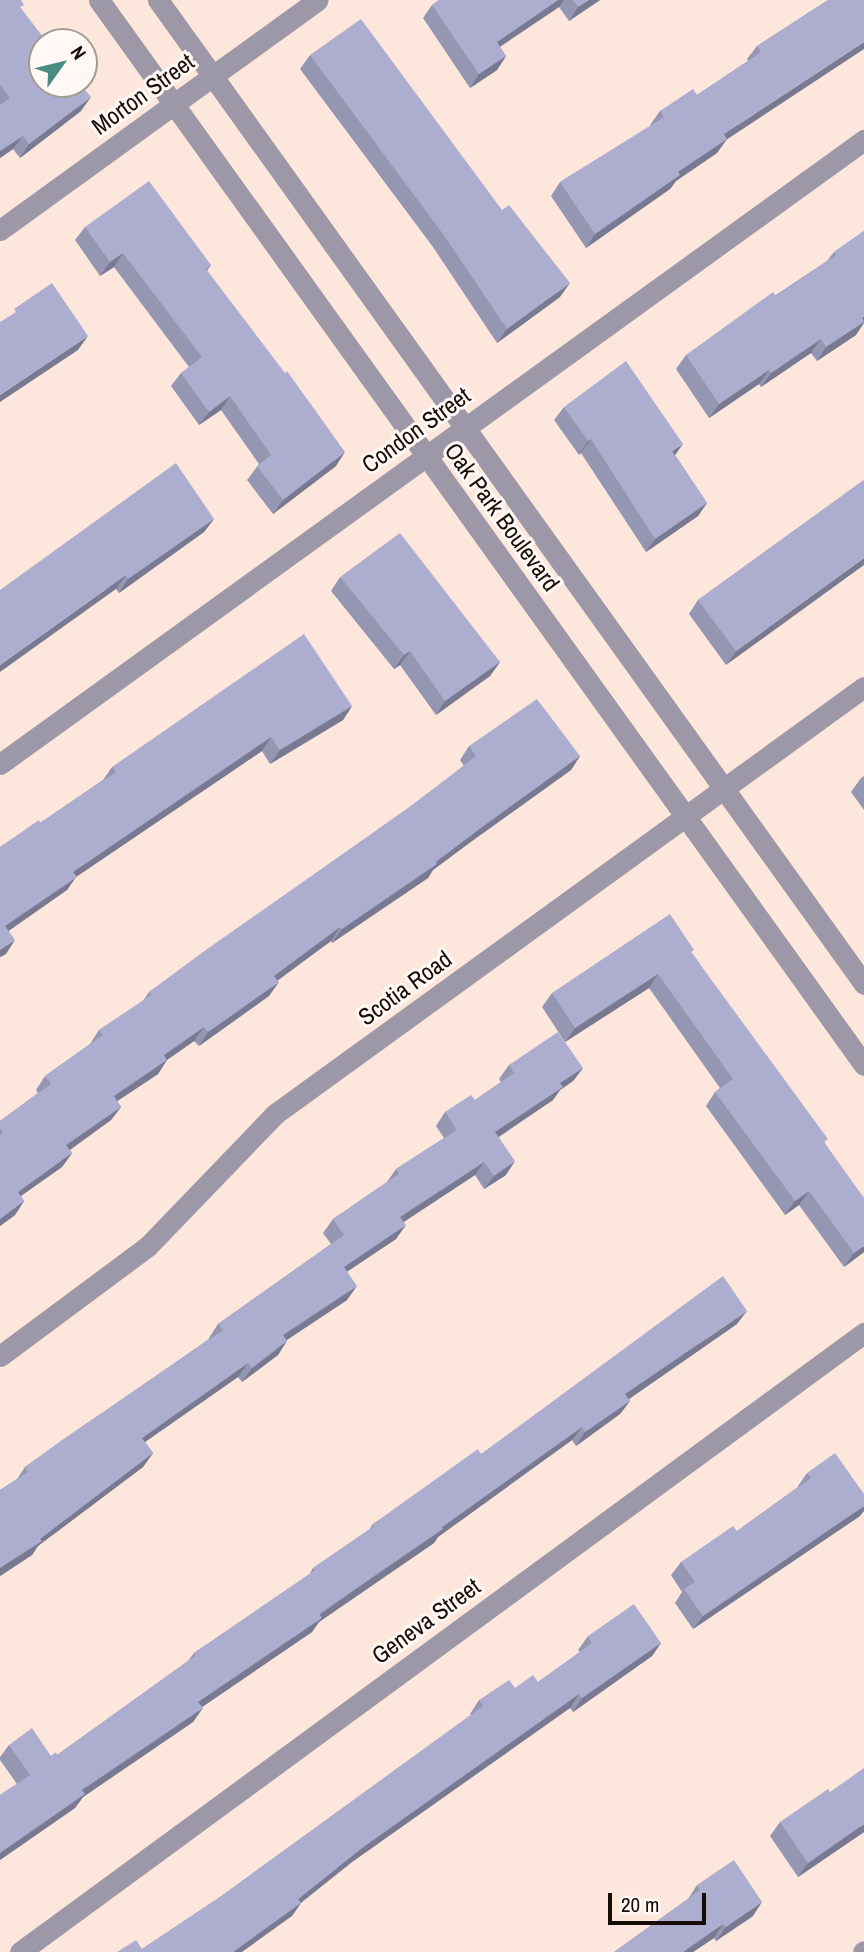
<!DOCTYPE html>
<style>
body{margin:0}
#map{position:relative;width:864px;height:1952px;overflow:hidden;background:#fde7dc;font-family:"Archivo Narrow",sans-serif}
div>[style]{position:absolute}
.minor>*{height:21px;margin:-10.5px;padding:0 10.5px;transform-origin:10.5px;border-radius:10.5px;background:#9d98a7}
.wall>*{inset:0;background:#9596b2}
.shaded-wall>*{inset:0;background:#797a91}
.building>*{inset:0;background:#adaecf}
span{translate:-50% -50%;white-space:nowrap;text-align:center;line-height:1.15;-webkit-text-stroke:6px #fff8f4;paint-order:stroke}
.street-label{font-size:24px;color:#170c06}
.north{position:absolute;left:28px;top:28px;width:70px;height:70px;box-sizing:border-box;background:#fff8f4;border:2px solid #a29a95;border-radius:50%;rotate:56deg;font-size:19px;font-weight:700;line-height:28px;text-align:center;color:#170c06}
.north::after{content:'';display:block;margin:auto;width:24px;height:32px;background:#488d84;clip-path:polygon(50% 0,100% 100%,50% 72%,0 100%)}
.scale{position:absolute;left:608px;top:1893px;width:98px;height:32px;box-sizing:border-box;border:4px solid #170c06;border-top:0;padding-left:9px;font-size:21px;line-height:24px;white-space:nowrap;color:#170c06;-webkit-text-stroke:5px #fff8f4;paint-order:stroke}
</style>
<div id="map">
<div class="minor">
<i style="left:99px;top:0;width:1311px;rotate:54.31deg"></i>
<i style="left:158px;top:0;width:1211px;rotate:54.34deg"></i>
<i style="left:0;top:230px;width:392px;rotate:-35.9deg"></i>
<i style="left:0;top:764px;width:1066px;rotate:-35.84deg"></i>
<i style="left:0;top:1356px;width:184px;rotate:-36.6deg"></i>
<i style="left:148px;top:1246px;width:183px;rotate:-46.1deg"></i>
<i style="left:275px;top:1114px;width:727px;rotate:-35.94deg"></i>
<i style="left:20px;top:1952px;width:1047px;rotate:-36.26deg"></i>
<i style="left:863px;top:1952px;width:1px;rotate:-45deg"></i>
</div>
<div class="wall">
<i style="clip-path:polygon(0 0,21px 9px,81px 111px,20px 158px,13px 149px,0 158px)"></i>
<i style="clip-path:polygon(439px 0,600px 0,569px 21px,559px 7px,500px 47px,506px 56px,497px 70px,470px 88px,423px 18px,432px 5px)"></i>
<i style="clip-path:polygon(828px 0,717px 153px,676px 181px,670px 189px,586px 248px,551px 196px,560px 182px,651px 126px,650px 125px,660px 111px,697px 95px,748px 61px,747px 59px,757px 46px)"></i>
<i style="clip-path:polygon(310px 55px,560px 297px,497px 343px,433px 247px,300px 69px)"></i>
<i style="clip-path:polygon(85px 227px,211px 265px,207px 271px,336px 466px,273px 514px,247px 480px,259px 464px,221px 410px,199px 425px,171px 386px,181px 373px,189px 367px,114px 267px,100px 276px,75px 240px)"></i>
<i style="clip-path:polygon(864px 231px,856px 335px,817px 361px,811px 353px,761px 387px,759px 384px,709px 418px,676px 369px,686px 355px,827px 261px,834px 252px)"></i>
<i style="clip-path:polygon(564px 407px,675px 455px,707px 503px,698px 516px,646px 552px,581px 453px,579px 455px,554px 420px)"></i>
<i style="clip-path:polygon(864px 480px,726px 665px,689px 614px,698px 600px)"></i>
<i style="clip-path:polygon(214px 519px,204px 532px,119px 593px,116px 589px,0 590px)"></i>
<i style="clip-path:polygon(340px 577px,500px 662px,490px 676px,436px 715px,400px 665px,394px 669px,331px 591px)"></i>
<i style="clip-path:polygon(352px 706px,343px 720px,270px 764px,262px 751px,76px 877px,67px 890px,9px 930px,6px 954px,0 957px,0 847px,40px 823px,103px 780px,112px 767px)"></i>
<i style="clip-path:polygon(469px 746px,580px 756px,571px 770px,472px 841px,433px 870px,428px 878px,332px 943px,331px 941px,277px 980px,269px 996px,199px 1046px,194px 1041px,167px 1060px,158px 1074px,117px 1101px,121px 1107px,111px 1120px,70px 1150px,72px 1153px,62px 1167px,21px 1196px,24px 1201px,15px 1215px,0 1226px,0 1121px,38px 1093px,36px 1090px,45px 1076px,90px 1044px,99px 1030px,143px 1001px,149px 992px,411px 806px,464px 766px,460px 760px)"></i>
<i style="clip-path:polygon(864px 776px,864px 810px,851px 792px,861px 778px)"></i>
<i style="clip-path:polygon(692px 953px,825px 1143px,864px 1252px,844px 1267px,799px 1205px,785px 1215px,706px 1106px,715px 1092px,720px 1088px,649px 988px,565px 1042px,542px 1007px,552px 993px)"></i>
<i style="clip-path:polygon(509px 1065px,583px 1068px,573px 1081px,560px 1090px,553px 1100px,499px 1137px,506px 1175px,484px 1189px,475px 1175px,404px 1222px,396px 1239px,347px 1272px,347px 1300px,287px 1340px,278px 1355px,242px 1382px,238px 1377px,145px 1442px,153px 1453px,143px 1467px,38px 1546px,32px 1555px,0 1576px,0 1490px,17px 1479px,25px 1467px,209px 1339px,209px 1338px,218px 1324px,331px 1244px,323px 1233px,333px 1219px,387px 1182px,396px 1169px,444px 1138px,436px 1126px,445px 1112px,475px 1100px,501px 1082px,499px 1079px)"></i>
<i style="clip-path:polygon(737px 1324px,629px 1399px,630px 1401px,620px 1414px,576px 1446px,572px 1440px,438px 1537px,434px 1543px,319px 1622px,312px 1632px,202px 1707px,193px 1722px,83px 1797px,75px 1808px,0 1860px,0 1795px,17px 1784px,0 1760px,0 1757px,9px 1745px,51px 1756px,57px 1755px,188px 1661px,194px 1653px,309px 1575px,313px 1568px,369px 1530px,373px 1524px,481px 1454px)"></i>
<i style="clip-path:polygon(807px 1473px,860px 1516px,693px 1629px,675px 1603px,682px 1592px,671px 1575px,681px 1562px,737px 1531px,798px 1487px,798px 1486px)"></i>
<i style="clip-path:polygon(588px 1636px,661px 1643px,652px 1656px,573px 1712px,570px 1708px,352px 1862px,301px 1903px,292px 1916px,142px 1949px,220px 1897px,471px 1715px,470px 1714px,479px 1700px,538px 1682px,580px 1652px,578px 1650px)"></i>
<i style="clip-path:polygon(830px 1792px,864px 1832px,798px 1877px,770px 1836px,780px 1822px)"></i>
<i style="clip-path:polygon(697px 1885px,753px 1916px,716px 1941px,714px 1938px,693px 1952px,614px 1952px,688px 1899px)"></i>
</div>
<div class="shaded-wall">
<i style="clip-path:polygon(558px 0,564px 0,559px 7px,487px 55px,497px 42px)"></i>
<i style="clip-path:polygon(589px 0,600px 0,569px 21px,578px 7px)"></i>
<i style="clip-path:polygon(864px 42px,864px 49px,726px 140px,717px 153px,676px 181px,670px 189px,586px 248px,595px 234px,678px 172px,724px 134px)"></i>
<i style="clip-path:polygon(506px 56px,497px 70px,470px 88px,479px 74px)"></i>
<i style="clip-path:polygon(91px 97px,81px 111px,20px 158px,29px 144px)"></i>
<i style="clip-path:polygon(23px 136px,13px 149px,0 158px,0 151px)"></i>
<i style="clip-path:polygon(123px 253px,114px 267px,100px 276px,110px 262px)"></i>
<i style="clip-path:polygon(570px 283px,560px 297px,497px 343px,507px 329px)"></i>
<i style="clip-path:polygon(864px 316px,864px 323px,856px 335px,817px 361px,826px 347px)"></i>
<i style="clip-path:polygon(88px 336px,78px 350px,0 402px,0 395px)"></i>
<i style="clip-path:polygon(821px 339px,811px 353px,761px 387px,771px 373px)"></i>
<i style="clip-path:polygon(769px 370px,759px 384px,709px 418px,719px 404px)"></i>
<i style="clip-path:polygon(230px 396px,221px 410px,199px 425px,209px 412px)"></i>
<i style="clip-path:polygon(591px 439px,581px 453px,579px 455px,588px 441px)"></i>
<i style="clip-path:polygon(683px 444px,673px 458px,672px 451px)"></i>
<i style="clip-path:polygon(345px 452px,336px 466px,273px 514px,283px 500px)"></i>
<i style="clip-path:polygon(707px 503px,698px 516px,646px 552px,655px 539px)"></i>
<i style="clip-path:polygon(214px 519px,204px 532px,119px 593px,128px 579px)"></i>
<i style="clip-path:polygon(864px 558px,864px 565px,726px 665px,736px 651px)"></i>
<i style="clip-path:polygon(126px 575px,116px 589px,0 672px,0 665px)"></i>
<i style="clip-path:polygon(410px 651px,400px 665px,394px 669px,404px 655px)"></i>
<i style="clip-path:polygon(500px 662px,490px 676px,436px 715px,445px 701px)"></i>
<i style="clip-path:polygon(352px 706px,343px 720px,270px 764px,280px 750px)"></i>
<i style="clip-path:polygon(271px 737px,262px 751px,76px 877px,67px 890px,0 937px,5px 926px,73px 872px)"></i>
<i style="clip-path:polygon(580px 756px,571px 770px,472px 841px,433px 870px,428px 878px,332px 943px,342px 929px)"></i>
<i style="clip-path:polygon(340px 927px,331px 941px,265px 990px,274px 976px)"></i>
<i style="clip-path:polygon(15px 940px,6px 954px,0 957px,0 950px)"></i>
<i style="clip-path:polygon(658px 974px,649px 988px,565px 1042px,575px 1028px)"></i>
<i style="clip-path:polygon(279px 982px,269px 996px,199px 1046px,208px 1032px)"></i>
<i style="clip-path:polygon(204px 1027px,194px 1041px,167px 1060px,158px 1074px,104px 1110px,114px 1096px,164px 1055px)"></i>
<i style="clip-path:polygon(583px 1068px,573px 1081px,560px 1090px,553px 1100px,486px 1145px,495px 1132px,560px 1083px)"></i>
<i style="clip-path:polygon(121px 1107px,111px 1120px,57px 1159px,66px 1145px)"></i>
<i style="clip-path:polygon(72px 1153px,62px 1167px,8px 1205px,18px 1192px)"></i>
<i style="clip-path:polygon(515px 1161px,506px 1175px,484px 1189px,494px 1176px)"></i>
<i style="clip-path:polygon(484px 1162px,475px 1175px,391px 1230px,400px 1217px)"></i>
<i style="clip-path:polygon(809px 1191px,799px 1205px,785px 1215px,795px 1201px)"></i>
<i style="clip-path:polygon(24px 1201px,15px 1215px,0 1226px,0 1219px)"></i>
<i style="clip-path:polygon(406px 1225px,396px 1239px,334px 1280px,344px 1267px)"></i>
<i style="clip-path:polygon(864px 1246px,864px 1252px,844px 1267px,854px 1253px)"></i>
<i style="clip-path:polygon(357px 1286px,347px 1300px,273px 1349px,283px 1335px)"></i>
<i style="clip-path:polygon(747px 1311px,737px 1324px,616px 1408px,625px 1394px)"></i>
<i style="clip-path:polygon(287px 1341px,278px 1355px,242px 1382px,252px 1368px)"></i>
<i style="clip-path:polygon(248px 1363px,238px 1377px,132px 1451px,142px 1438px)"></i>
<i style="clip-path:polygon(630px 1401px,620px 1414px,576px 1446px,585px 1432px)"></i>
<i style="clip-path:polygon(582px 1427px,572px 1440px,438px 1537px,434px 1543px,319px 1622px,312px 1632px,189px 1716px,198px 1702px)"></i>
<i style="clip-path:polygon(153px 1453px,143px 1467px,38px 1546px,32px 1555px,0 1576px,0 1568px)"></i>
<i style="clip-path:polygon(864px 1506px,864px 1511px,860px 1516px,693px 1629px,703px 1616px)"></i>
<i style="clip-path:polygon(661px 1643px,652px 1656px,573px 1712px,582px 1698px)"></i>
<i style="clip-path:polygon(579px 1694px,570px 1708px,352px 1862px,299px 1904px,301px 1903px,292px 1916px,242px 1952px,233px 1952px,362px 1848px)"></i>
<i style="clip-path:polygon(203px 1708px,193px 1722px,83px 1797px,75px 1808px,0 1860px,0 1853px,82px 1790px)"></i>
<i style="clip-path:polygon(864px 1824px,864px 1832px,798px 1877px,808px 1863px)"></i>
<i style="clip-path:polygon(762px 1902px,753px 1916px,716px 1941px,726px 1927px)"></i>
<i style="clip-path:polygon(723px 1924px,714px 1938px,693px 1952px,683px 1952px)"></i>
</div>
<div class="building">
<i style="clip-path:polygon(0 0,21px 0,24px 5px,20px 7px,47px 42px,42px 42px,42px 84px,80px 84px,91px 97px,29px 144px,23px 136px,0 151px,0 105px,10px 98px,0 84px)"></i>
<i style="clip-path:polygon(439px 0,558px 0,497px 42px,506px 56px,479px 74px,432px 5px)"></i>
<i style="clip-path:polygon(573px 0,589px 0,578px 7px)"></i>
<i style="clip-path:polygon(828px 0,864px 0,864px 42px,724px 134px,727px 139px,678px 172px,680px 175px,595px 234px,560px 182px,664px 117px,660px 111px,693px 89px,697px 95px,761px 52px,757px 46px)"></i>
<i style="clip-path:polygon(361px 19px,502px 210px,509px 205px,570px 283px,507px 329px,443px 234px,310px 55px)"></i>
<i style="clip-path:polygon(149px 181px,211px 265px,206px 269px,285px 373px,287px 371px,345px 452px,283px 500px,257px 466px,271px 455px,230px 396px,209px 412px,181px 373px,202px 357px,123px 253px,110px 262px,85px 227px)"></i>
<i style="clip-path:polygon(864px 231px,864px 316px,862px 317px,864px 322px,826px 347px,821px 339px,771px 373px,769px 370px,719px 404px,686px 355px,773px 292px,776px 296px,836px 255px,834px 252px)"></i>
<i style="clip-path:polygon(52px 283px,88px 336px,0 395px,0 322px,16px 312px,14px 309px)"></i>
<i style="clip-path:polygon(626px 361px,683px 444px,672px 451px,707px 503px,655px 539px,591px 439px,588px 441px,564px 407px)"></i>
<i style="clip-path:polygon(176px 463px,214px 519px,128px 579px,126px 575px,0 665px,0 590px)"></i>
<i style="clip-path:polygon(864px 480px,864px 558px,736px 651px,698px 600px)"></i>
<i style="clip-path:polygon(400px 533px,500px 662px,445px 701px,410px 651px,404px 655px,340px 577px)"></i>
<i style="clip-path:polygon(304px 634px,352px 706px,280px 750px,271px 737px,73px 872px,77px 877px,5px 926px,15px 940px,0 950px,0 847px,39px 820px,40px 823px,116px 772px,112px 767px)"></i>
<i style="clip-path:polygon(537px 699px,580px 756px,482px 827px,436px 862px,437px 864px,342px 929px,340px 927px,274px 976px,279px 982px,208px 1032px,204px 1027px,164px 1055px,167px 1060px,114px 1096px,121px 1107px,66px 1145px,72px 1153px,18px 1192px,24px 1201px,0 1219px,0 1135px,3px 1132px,0 1128px,0 1121px,51px 1084px,45px 1076px,103px 1035px,99px 1030px,151px 995px,149px 992px,203px 952px,411px 806px,476px 756px,469px 746px)"></i>
<i style="clip-path:polygon(670px 914px,694px 950px,691px 952px,828px 1139px,824px 1142px,864px 1198px,864px 1246px,854px 1253px,809px 1191px,795px 1201px,715px 1092px,733px 1079px,658px 974px,575px 1028px,552px 993px)"></i>
<i style="clip-path:polygon(558px 1032px,583px 1068px,560px 1083px,563px 1087px,495px 1132px,515px 1161px,494px 1176px,484px 1162px,400px 1217px,406px 1225px,344px 1267px,357px 1286px,283px 1335px,287px 1341px,252px 1368px,248px 1363px,142px 1438px,153px 1453px,40px 1539px,42px 1541px,0 1568px,0 1490px,28px 1472px,25px 1467px,62px 1440px,223px 1330px,218px 1324px,344px 1235px,333px 1219px,399px 1174px,396px 1169px,457px 1130px,445px 1112px,471px 1095px,475px 1100px,514px 1073px,509px 1065px)"></i>
<i style="clip-path:polygon(723px 1276px,747px 1311px,625px 1394px,630px 1401px,585px 1432px,582px 1427px,442px 1527px,443px 1529px,319px 1614px,322px 1618px,198px 1702px,203px 1708px,82px 1790px,85px 1794px,0 1853px,0 1795px,30px 1775px,9px 1745px,32px 1728px,51px 1756px,56px 1752px,57px 1755px,195px 1656px,194px 1653px,315px 1570px,313px 1568px,374px 1526px,373px 1524px,478px 1449px,481px 1454px)"></i>
<i style="clip-path:polygon(835px 1453px,864px 1494px,864px 1506px,703px 1616px,684px 1589px,695px 1582px,681px 1562px,733px 1526px,737px 1531px,811px 1478px,807px 1473px)"></i>
<i style="clip-path:polygon(634px 1604px,661px 1643px,582px 1698px,579px 1694px,362px 1848px,298px 1899px,301px 1903px,233px 1952px,117px 1952px,136px 1940px,142px 1949px,220px 1897px,483px 1706px,479px 1700px,509px 1680px,515px 1688px,533px 1675px,538px 1682px,592px 1643px,588px 1636px)"></i>
<i style="clip-path:polygon(864px 1768px,864px 1824px,808px 1863px,780px 1822px,828px 1789px,830px 1792px)"></i>
<i style="clip-path:polygon(734px 1860px,762px 1902px,726px 1927px,723px 1924px,683px 1952px,614px 1952px,700px 1890px,697px 1885px)"></i>
</div>
<div class="street-label">
<span style="left:143px;top:94px;rotate:-36deg">Morton Street</span>
<span style="left:416px;top:430px;rotate:-36deg">Condon Street</span>
<span style="left:502px;top:517px;rotate:54deg">Oak Park Boulevard</span>
<span style="left:405px;top:988px;rotate:-36deg">Scotia Road</span>
<span style="left:426px;top:1621px;rotate:-36deg">Geneva Street</span>
</div>
<div class="north">N</div>
<div class="scale">20 m</div>
</div>
